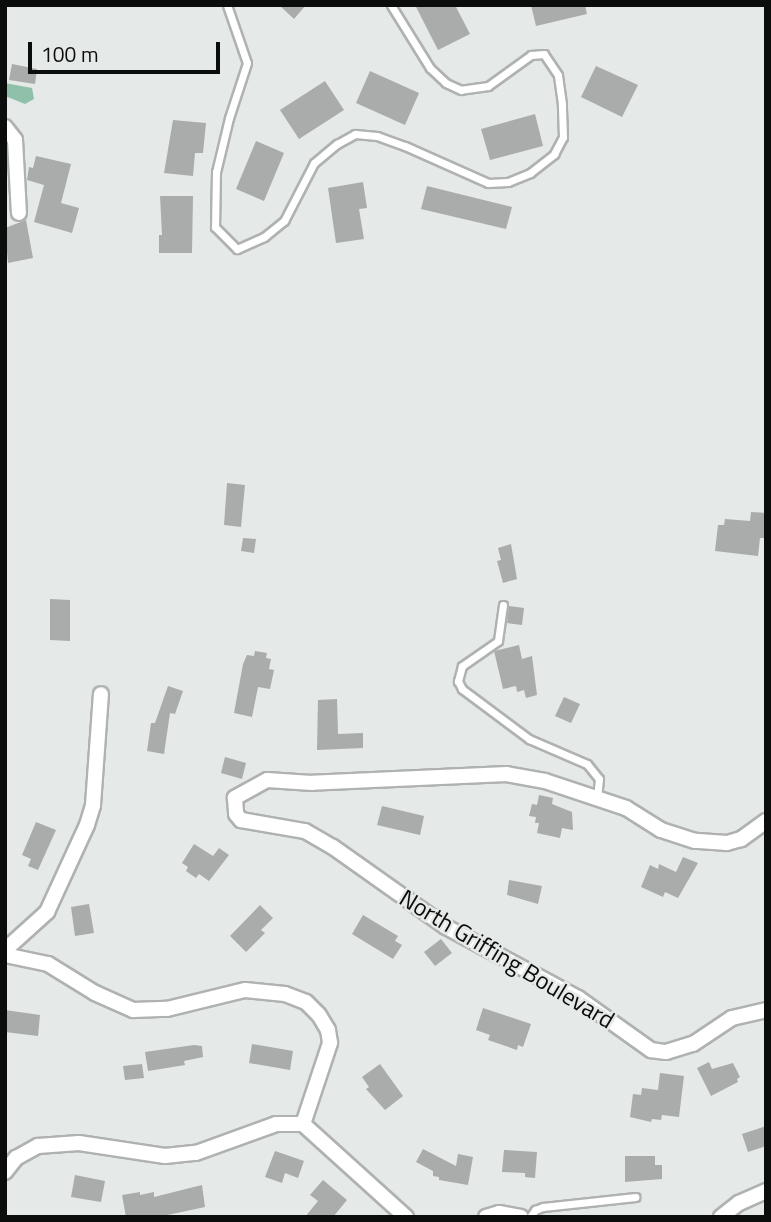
<!DOCTYPE html>
<style>
body{margin:0}
#map{position:relative;width:771px;height:1222px;overflow:hidden;background:#e5e9e7;font-family:"Titillium Web",sans-serif}
div>[style]{position:absolute}
.water>*{inset:0;background:#8fc0aa}
.building>*{inset:0;background:#a9acaa}
.roads{filter:drop-shadow(2px 0 #afb2b0) drop-shadow(-2px 0 #afb2b0) drop-shadow(0 2px #afb2b0) drop-shadow(0 -2px #afb2b0)}
.service>*{height:7px;margin:-3.5px;padding:0 3.5px;transform-origin:3.5px;border-radius:3.5px;background:#fff}
.minor>*{height:14px;margin:-7px;padding:0 7px;transform-origin:7px;border-radius:7px;background:#fff}
span{translate:-50% -50%;white-space:nowrap;text-align:center;line-height:1.15;-webkit-text-stroke:5px #e5e9e7;paint-order:stroke}
.street-label{font-size:24px;color:#0b0c0c}
.frame{position:absolute;inset:0;border:7px solid #0b0c0c;pointer-events:none}
.scale{position:absolute;left:28px;top:42px;width:192px;height:32px;box-sizing:border-box;border:4px solid #0b0c0c;border-top:0;padding-left:9px;font-size:21px;line-height:24px;white-space:nowrap;color:#0b0c0c;-webkit-text-stroke:5px #e5e9e7;paint-order:stroke}
</style>
<div id="map">
<div class="water">
<i style="clip-path:polygon(5px 83px,32px 88px,34px 99px,25px 104px,5px 96px)"></i>
</div>
<div class="building">
<i style="clip-path:polygon(279px 5px,306px 5px,294px 19px)"></i>
<i style="clip-path:polygon(415px 5px,455px 5px,470px 34px,438px 50px)"></i>
<i style="clip-path:polygon(531px 5px,585px 5px,587px 14px,536px 26px)"></i>
<i style="clip-path:polygon(12px 64px,37px 69px,35px 84px,9px 80px)"></i>
<i style="clip-path:polygon(596px 66px,638px 85px,622px 117px,581px 97px)"></i>
<i style="clip-path:polygon(370px 71px,419px 93px,405px 125px,356px 103px)"></i>
<i style="clip-path:polygon(325px 81px,344px 110px,299px 139px,280px 110px)"></i>
<i style="clip-path:polygon(535px 114px,543px 146px,490px 160px,481px 129px)"></i>
<i style="clip-path:polygon(173px 120px,206px 123px,203px 153px,195px 153px,193px 176px,164px 173px)"></i>
<i style="clip-path:polygon(256px 141px,284px 153px,264px 201px,236px 189px)"></i>
<i style="clip-path:polygon(36px 156px,71px 164px,61px 203px,79px 208px,72px 233px,34px 222px,44px 185px,27px 180px,29px 167px,33px 168px)"></i>
<i style="clip-path:polygon(363px 182px,367px 208px,359px 209px,364px 239px,336px 243px,328px 188px)"></i>
<i style="clip-path:polygon(427px 186px,512px 207px,506px 229px,421px 209px)"></i>
<i style="clip-path:polygon(160px 196px,193px 196px,192px 253px,159px 253px,159px 235px,162px 235px)"></i>
<i style="clip-path:polygon(26px 220px,33px 258px,8px 263px,5px 228px)"></i>
<i style="clip-path:polygon(227px 483px,245px 485px,241px 527px,224px 525px)"></i>
<i style="clip-path:polygon(751px 512px,766px 513px,766px 538px,760px 538px,758px 556px,715px 551px,718px 525px,724px 525px,725px 519px,750px 521px)"></i>
<i style="clip-path:polygon(243px 538px,256px 539px,254px 553px,241px 551px)"></i>
<i style="clip-path:polygon(511px 544px,517px 579px,503px 583px,497px 561px,501px 560px,498px 548px)"></i>
<i style="clip-path:polygon(50px 599px,70px 600px,70px 641px,50px 640px)"></i>
<i style="clip-path:polygon(509px 606px,524px 608px,522px 625px,507px 623px)"></i>
<i style="clip-path:polygon(519px 645px,522px 659px,532px 656px,537px 695px,526px 698px,524px 690px,517px 692px,516px 686px,503px 689px,494px 651px)"></i>
<i style="clip-path:polygon(255px 651px,267px 653px,266px 658px,271px 659px,269px 669px,274px 670px,270px 689px,258px 687px,252px 717px,234px 713px,243px 664px,247px 655px,254px 656px)"></i>
<i style="clip-path:polygon(168px 686px,183px 691px,175px 714px,170px 713px,164px 754px,147px 751px,151px 723px,155px 723px)"></i>
<i style="clip-path:polygon(564px 697px,580px 704px,571px 723px,555px 716px)"></i>
<i style="clip-path:polygon(337px 699px,338px 734px,363px 733px,363px 748px,317px 750px,318px 700px)"></i>
<i style="clip-path:polygon(225px 757px,246px 763px,242px 779px,221px 773px)"></i>
<i style="clip-path:polygon(539px 795px,553px 798px,552px 804px,572px 812px,573px 830px,562px 828px,560px 838px,537px 833px,539px 823px,535px 823px,536px 817px,529px 816px,532px 804px,537px 805px)"></i>
<i style="clip-path:polygon(382px 806px,424px 816px,420px 835px,377px 825px)"></i>
<i style="clip-path:polygon(36px 822px,56px 830px,38px 870px,28px 866px,31px 859px,22px 855px)"></i>
<i style="clip-path:polygon(194px 844px,213px 856px,219px 848px,229px 855px,209px 881px,199px 874px,196px 878px,186px 871px,188px 867px,182px 863px)"></i>
<i style="clip-path:polygon(683px 857px,698px 863px,678px 898px,665px 892px,663px 897px,641px 887px,650px 865px,658px 869px,659px 864px,676px 872px)"></i>
<i style="clip-path:polygon(509px 880px,542px 886px,538px 904px,507px 895px)"></i>
<i style="clip-path:polygon(89px 904px,94px 933px,75px 936px,71px 907px)"></i>
<i style="clip-path:polygon(260px 905px,273px 918px,261px 930px,265px 933px,246px 952px,230px 936px)"></i>
<i style="clip-path:polygon(363px 915px,398px 936px,395px 941px,402px 945px,393px 959px,352px 934px)"></i>
<i style="clip-path:polygon(441px 939px,452px 953px,435px 966px,424px 952px)"></i>
<i style="clip-path:polygon(483px 1008px,531px 1024px,523px 1047px,518px 1045px,517px 1050px,488px 1040px,490px 1035px,476px 1030px)"></i>
<i style="clip-path:polygon(5px 1010px,40px 1015px,38px 1036px,5px 1032px)"></i>
<i style="clip-path:polygon(252px 1044px,293px 1051px,290px 1070px,249px 1063px)"></i>
<i style="clip-path:polygon(194px 1045px,202px 1046px,203px 1057px,184px 1061px,185px 1065px,148px 1071px,145px 1052px)"></i>
<i style="clip-path:polygon(709px 1062px,712px 1069px,733px 1063px,740px 1077px,737px 1079px,738px 1082px,711px 1096px,697px 1068px)"></i>
<i style="clip-path:polygon(142px 1064px,144px 1078px,125px 1080px,123px 1066px)"></i>
<i style="clip-path:polygon(380px 1064px,403px 1096px,385px 1110px,366px 1089px,369px 1087px,362px 1077px)"></i>
<i style="clip-path:polygon(660px 1073px,684px 1076px,679px 1117px,662px 1115px,661px 1120px,652px 1119px,651px 1122px,630px 1117px,633px 1094px,641px 1095px,642px 1088px,658px 1090px)"></i>
<i style="clip-path:polygon(766px 1126px,766px 1146px,748px 1152px,742px 1134px)"></i>
<i style="clip-path:polygon(423px 1149px,456px 1166px,458px 1154px,473px 1157px,468px 1185px,439px 1180px,439px 1177px,433px 1176px,433px 1171px,416px 1162px)"></i>
<i style="clip-path:polygon(504px 1150px,537px 1152px,535px 1178px,525px 1177px,525px 1173px,502px 1172px)"></i>
<i style="clip-path:polygon(275px 1151px,304px 1161px,298px 1178px,285px 1173px,282px 1183px,265px 1177px)"></i>
<i style="clip-path:polygon(625px 1156px,655px 1156px,655px 1165px,662px 1165px,662px 1179px,625px 1182px)"></i>
<i style="clip-path:polygon(75px 1175px,105px 1181px,101px 1202px,71px 1197px)"></i>
<i style="clip-path:polygon(323px 1180px,347px 1200px,333px 1217px,305px 1217px,318px 1201px,310px 1195px)"></i>
<i style="clip-path:polygon(202px 1185px,205px 1207px,158px 1217px,126px 1217px,122px 1195px,140px 1192px,140px 1195px,154px 1192px,154px 1197px)"></i>
</div>
<div class="roads">
<div class="service">
<i style="left:227px;top:5px;width:61px;rotate:71deg"></i>
<i style="left:247px;top:63px;width:58px;rotate:108.1deg"></i>
<i style="left:229px;top:118px;width:56px;rotate:103.5deg"></i>
<i style="left:216px;top:172px;width:55px;rotate:91deg"></i>
<i style="left:215px;top:227px;width:31px;rotate:45deg"></i>
<i style="left:237px;top:249px;width:30px;rotate:-24deg"></i>
<i style="left:264px;top:237px;width:26px;rotate:-39deg"></i>
<i style="left:284px;top:221px;width:65px;rotate:-62.7deg"></i>
<i style="left:314px;top:163px;width:30px;rotate:-40deg"></i>
<i style="left:337px;top:144px;width:21px;rotate:-29deg"></i>
<i style="left:355px;top:134px;width:22px;rotate:5deg"></i>
<i style="left:377px;top:136px;width:30px;rotate:20deg"></i>
<i style="left:405px;top:146px;width:91px;rotate:24deg"></i>
<i style="left:488px;top:183px;width:20px;rotate:-3deg"></i>
<i style="left:508px;top:182px;width:24px;rotate:-22deg"></i>
<i style="left:530px;top:173px;width:31px;rotate:-38deg"></i>
<i style="left:554px;top:154px;width:19px;rotate:-62deg"></i>
<i style="left:563px;top:137px;width:33px;rotate:-92deg"></i>
<i style="left:562px;top:104px;width:29px;rotate:-98deg"></i>
<i style="left:558px;top:75px;width:25px;rotate:-124deg"></i>
<i style="left:544px;top:54px;width:13px;rotate:176deg"></i>
<i style="left:531px;top:55px;width:53px;rotate:144.2deg"></i>
<i style="left:488px;top:86px;width:27px;rotate:172deg"></i>
<i style="left:461px;top:90px;width:17px;rotate:-155deg"></i>
<i style="left:446px;top:83px;width:22px;rotate:-137deg"></i>
<i style="left:430px;top:68px;width:74px;rotate:-121.8deg"></i>
<i style="left:503px;top:605px;width:36px;rotate:98deg"></i>
<i style="left:498px;top:641px;width:44px;rotate:145.2deg"></i>
<i style="left:462px;top:666px;width:16px;rotate:105deg"></i>
<i style="left:458px;top:681px;width:9px;rotate:63deg"></i>
<i style="left:462px;top:689px;width:84px;rotate:36.7deg"></i>
<i style="left:529px;top:739px;width:63px;rotate:23.3deg"></i>
<i style="left:587px;top:764px;width:19px;rotate:51deg"></i>
<i style="left:599px;top:779px;width:19px;rotate:96deg"></i>
<i style="left:530px;top:1217px;width:9px;rotate:-54deg"></i>
<i style="left:535px;top:1210px;width:9px;rotate:-21deg"></i>
<i style="left:543px;top:1207px;width:93px;rotate:-6.2deg"></i>
</div>
<div class="minor">
<i style="left:5px;top:127px;width:16px;rotate:52deg"></i>
<i style="left:15px;top:140px;width:73px;rotate:86.9deg"></i>
<i style="left:766px;top:821px;width:31px;rotate:144deg"></i>
<i style="left:741px;top:839px;width:15px;rotate:164deg"></i>
<i style="left:727px;top:843px;width:32px;rotate:-176deg"></i>
<i style="left:695px;top:841px;width:36px;rotate:-162deg"></i>
<i style="left:661px;top:830px;width:41px;rotate:-147.8deg"></i>
<i style="left:626px;top:808px;width:85px;rotate:-161.6deg"></i>
<i style="left:545px;top:781px;width:39px;rotate:-170deg"></i>
<i style="left:507px;top:774px;width:195px;rotate:177.4deg"></i>
<i style="left:312px;top:783px;width:45px;rotate:-176.2deg"></i>
<i style="left:267px;top:780px;width:37px;rotate:151deg"></i>
<i style="left:235px;top:798px;width:16px;rotate:86deg"></i>
<i style="left:236px;top:814px;width:8px;rotate:50deg"></i>
<i style="left:241px;top:820px;width:65px;rotate:9.8deg"></i>
<i style="left:305px;top:831px;width:32px;rotate:30deg"></i>
<i style="left:333px;top:847px;width:138px;rotate:35.3deg"></i>
<i style="left:446px;top:927px;width:150px;rotate:28.3deg"></i>
<i style="left:578px;top:998px;width:90px;rotate:35.5deg"></i>
<i style="left:651px;top:1050px;width:15px;rotate:8deg"></i>
<i style="left:666px;top:1052px;width:28px;rotate:-17deg"></i>
<i style="left:693px;top:1044px;width:47px;rotate:-33.7deg"></i>
<i style="left:732px;top:1018px;width:35px;rotate:-13deg"></i>
<i style="left:5px;top:950px;width:57px;rotate:-42.1deg"></i>
<i style="left:47px;top:912px;width:96px;rotate:-65.3deg"></i>
<i style="left:87px;top:825px;width:21px;rotate:-73deg"></i>
<i style="left:93px;top:805px;width:111px;rotate:-85.9deg"></i>
<i style="left:5px;top:955px;width:44px;rotate:11.8deg"></i>
<i style="left:48px;top:964px;width:55px;rotate:31.7deg"></i>
<i style="left:95px;top:993px;width:42px;rotate:24.1deg"></i>
<i style="left:133px;top:1010px;width:34px;rotate:-2deg"></i>
<i style="left:167px;top:1009px;width:80px;rotate:-13.7deg"></i>
<i style="left:245px;top:990px;width:40px;rotate:5.7deg"></i>
<i style="left:285px;top:994px;width:22px;rotate:21deg"></i>
<i style="left:306px;top:1002px;width:18px;rotate:45deg"></i>
<i style="left:319px;top:1015px;width:17px;rotate:59deg"></i>
<i style="left:328px;top:1030px;width:13px;rotate:81deg"></i>
<i style="left:330px;top:1043px;width:85px;rotate:108.4deg"></i>
<i style="left:5px;top:1172px;width:18px;rotate:-52deg"></i>
<i style="left:16px;top:1158px;width:25px;rotate:-29deg"></i>
<i style="left:38px;top:1146px;width:41px;rotate:-4.2deg"></i>
<i style="left:79px;top:1143px;width:87px;rotate:8.6deg"></i>
<i style="left:165px;top:1156px;width:31px;rotate:-6deg"></i>
<i style="left:196px;top:1153px;width:85px;rotate:-19.9deg"></i>
<i style="left:276px;top:1124px;width:27px"></i>
<i style="left:303px;top:1124px;width:139px;rotate:42.1deg"></i>
<i style="left:486px;top:1217px;width:14px;rotate:-17deg"></i>
<i style="left:499px;top:1213px;width:22px;rotate:10deg"></i>
<i style="left:721px;top:1217px;width:23px;rotate:-38deg"></i>
<i style="left:739px;top:1203px;width:30px;rotate:-24deg"></i>
</div>
</div>
<div class="street-label">
<span style="left:507px;top:959px;rotate:31deg">North Griffing Boulevard</span>
</div>
<div class="frame"></div>
<div class="scale">100 m</div>
</div>
